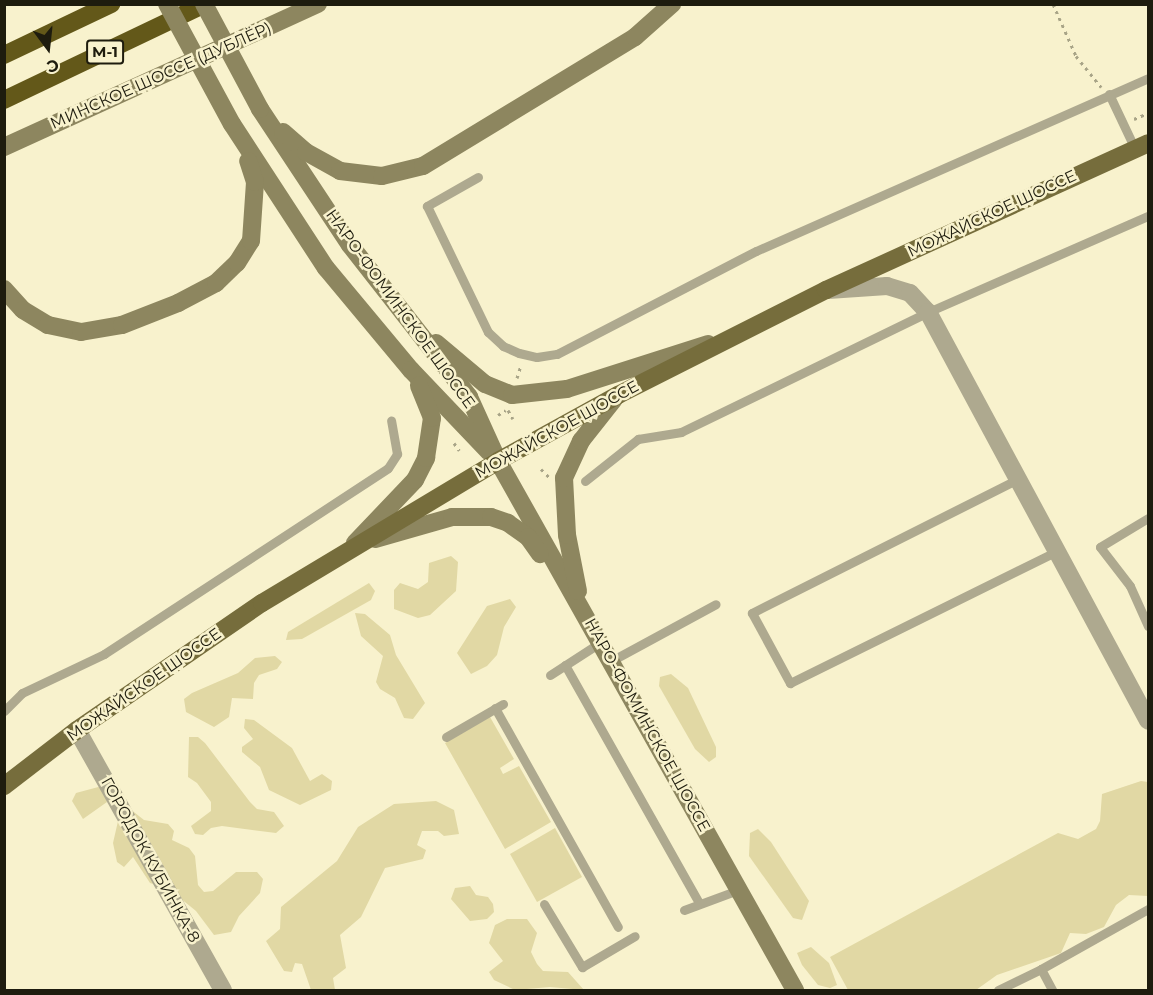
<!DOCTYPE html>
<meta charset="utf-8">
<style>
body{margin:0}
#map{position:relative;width:1153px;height:995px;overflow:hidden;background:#f8f2cd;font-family:Montserrat,sans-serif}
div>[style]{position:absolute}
.green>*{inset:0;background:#e1d8a4}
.path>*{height:3px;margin-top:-1.5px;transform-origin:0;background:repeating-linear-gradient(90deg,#a8a487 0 3px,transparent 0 7.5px)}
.lane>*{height:9px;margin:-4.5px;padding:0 4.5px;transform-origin:4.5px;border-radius:4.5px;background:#aea98f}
.street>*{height:18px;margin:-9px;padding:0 9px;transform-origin:9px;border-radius:9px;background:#aea98f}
.secondary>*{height:18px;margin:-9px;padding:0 9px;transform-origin:9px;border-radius:9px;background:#8d865f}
.primary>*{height:18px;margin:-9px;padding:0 9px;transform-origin:9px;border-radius:9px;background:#766d3c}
.highway>*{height:18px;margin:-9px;padding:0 9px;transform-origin:9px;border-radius:9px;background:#635819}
.secondary-bridge>*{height:18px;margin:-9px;padding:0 9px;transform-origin:9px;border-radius:9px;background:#8d865f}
span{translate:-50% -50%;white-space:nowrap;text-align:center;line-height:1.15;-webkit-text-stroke:5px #f8f2cd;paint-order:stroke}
.shield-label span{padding:2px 4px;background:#f8f2cd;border:2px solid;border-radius:4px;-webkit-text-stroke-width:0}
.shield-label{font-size:15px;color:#1e1c0e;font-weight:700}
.street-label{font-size:16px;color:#1e1c0e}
.frame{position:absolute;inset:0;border:6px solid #1e1c0e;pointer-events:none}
.north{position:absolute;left:18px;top:18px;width:60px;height:60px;-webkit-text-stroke:4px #f8f2cd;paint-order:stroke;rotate:165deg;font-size:16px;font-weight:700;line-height:24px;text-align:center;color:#1e1c0e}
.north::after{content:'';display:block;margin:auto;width:21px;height:27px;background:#1e1c0e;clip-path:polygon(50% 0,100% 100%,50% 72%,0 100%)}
</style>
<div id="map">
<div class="green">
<i style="clip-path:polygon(451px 556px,458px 562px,456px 591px,430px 615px,418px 618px,394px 609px,394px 590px,400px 583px,418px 589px,428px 582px,429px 563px)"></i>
<i style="clip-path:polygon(369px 583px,375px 591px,371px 600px,302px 639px,286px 640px,288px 632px)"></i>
<i style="clip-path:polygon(510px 599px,516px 607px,504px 627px,497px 655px,487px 666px,471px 674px,457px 653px,487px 606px)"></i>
<i style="clip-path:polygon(355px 613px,365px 614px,390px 635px,396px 655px,425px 703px,413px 719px,404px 718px,395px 698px,380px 689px,376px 682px,383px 656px,361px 636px)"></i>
<i style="clip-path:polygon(275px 656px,282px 662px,277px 669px,259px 675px,254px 683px,253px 699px,232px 698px,229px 717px,214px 727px,186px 712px,184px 699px,192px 693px,238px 673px,255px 658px)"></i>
<i style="clip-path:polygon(671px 674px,688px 688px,716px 747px,716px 757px,709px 762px,695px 749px,659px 686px,660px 677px)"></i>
<i style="clip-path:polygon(490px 717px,514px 759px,500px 768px,503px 774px,519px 766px,551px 822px,505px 849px,445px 743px)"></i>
<i style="clip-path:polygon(245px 719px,254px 720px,292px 748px,310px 781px,322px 774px,332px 781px,331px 790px,300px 805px,269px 790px,260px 767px,242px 752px,242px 747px,253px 739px,244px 728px)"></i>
<i style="clip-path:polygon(189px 737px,198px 737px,205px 743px,250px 802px,257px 809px,274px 812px,284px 826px,276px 833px,222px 826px,211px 828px,203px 835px,195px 834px,191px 826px,211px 811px,211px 802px,197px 783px,188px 777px)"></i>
<i style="clip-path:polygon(1141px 781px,1148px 782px,1148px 896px,1129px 895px,1116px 905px,1104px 927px,1086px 934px,1070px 933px,1061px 953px,997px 975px,976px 990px,848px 990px,830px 957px,1058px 833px,1078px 839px,1096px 829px,1100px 821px,1102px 794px)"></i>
<i style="clip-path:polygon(102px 786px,107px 802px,83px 819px,72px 801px,76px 793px)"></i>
<i style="clip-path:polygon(436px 801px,454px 810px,459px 834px,444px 836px,438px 831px,422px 831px,417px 845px,426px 850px,423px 859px,385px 868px,361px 917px,340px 935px,346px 968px,333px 978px,335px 990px,311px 990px,302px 964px,295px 963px,292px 972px,284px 971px,266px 941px,280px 929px,281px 907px,337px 861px,358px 827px,394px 804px)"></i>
<i style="clip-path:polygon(121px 808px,130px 809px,144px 820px,168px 824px,174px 831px,172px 840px,189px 848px,195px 856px,198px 885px,204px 892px,213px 891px,236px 872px,257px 872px,263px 879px,260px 893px,239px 916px,231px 932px,214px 935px,196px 911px,169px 889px,150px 883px,133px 857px,124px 867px,117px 862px,113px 843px)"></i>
<i style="clip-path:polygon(555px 828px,582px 877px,537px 902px,510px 854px)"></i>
<i style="clip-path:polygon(758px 829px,771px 842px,809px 901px,802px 920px,793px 918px,749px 856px,750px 833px)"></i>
<i style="clip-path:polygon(470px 886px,476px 895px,488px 897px,493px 904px,494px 912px,487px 919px,470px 921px,451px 899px,455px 888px)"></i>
<i style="clip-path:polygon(507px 919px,527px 919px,537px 933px,531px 952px,537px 964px,543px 971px,568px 972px,584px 990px,550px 987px,515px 990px,494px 980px,489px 972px,503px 961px,489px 943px,495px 925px)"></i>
<i style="clip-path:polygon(811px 947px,829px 963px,837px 985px,830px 988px,818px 985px,802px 965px,797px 953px)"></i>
</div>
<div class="path">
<i style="left:1053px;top:4px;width:57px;rotate:66.1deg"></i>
<i style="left:1076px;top:56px;width:40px;rotate:51deg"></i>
<i style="left:1134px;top:119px;width:15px;rotate:-23deg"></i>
<i style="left:517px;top:378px;width:14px;rotate:-73deg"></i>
<i style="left:508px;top:410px;width:10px;rotate:61deg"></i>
<i style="left:498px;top:415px;width:9px;rotate:-32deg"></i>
<i style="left:454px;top:443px;width:9px;rotate:54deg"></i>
<i style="left:541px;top:469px;width:11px;rotate:45deg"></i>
</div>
<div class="lane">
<i style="left:1109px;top:94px;width:61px;rotate:64.7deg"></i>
<i style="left:478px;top:177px;width:59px;rotate:150.4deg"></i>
<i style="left:427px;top:206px;width:140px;rotate:64.2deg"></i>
<i style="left:488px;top:332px;width:21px;rotate:43deg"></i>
<i style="left:503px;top:346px;width:17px;rotate:24deg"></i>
<i style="left:519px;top:353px;width:18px;rotate:13deg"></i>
<i style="left:537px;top:357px;width:20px;rotate:-9deg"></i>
<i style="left:557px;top:354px;width:224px;rotate:-27.4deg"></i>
<i style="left:756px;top:251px;width:428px;rotate:-23.8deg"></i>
<i style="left:1018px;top:479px;width:298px;rotate:153.3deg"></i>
<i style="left:752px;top:613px;width:80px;rotate:61.5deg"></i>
<i style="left:790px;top:683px;width:298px;rotate:-26.3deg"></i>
<i style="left:585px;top:481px;width:68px;rotate:-38.4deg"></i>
<i style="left:638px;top:439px;width:44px;rotate:-9.2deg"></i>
<i style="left:681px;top:432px;width:275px;rotate:-25.9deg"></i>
<i style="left:928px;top:312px;width:240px;rotate:-23.6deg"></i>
<i style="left:1148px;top:518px;width:56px;rotate:148.9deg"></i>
<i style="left:1100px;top:547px;width:49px;rotate:52.4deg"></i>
<i style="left:1130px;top:586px;width:44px;rotate:65.8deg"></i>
<i style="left:611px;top:661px;width:119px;rotate:-28.5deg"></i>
<i style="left:565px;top:665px;width:273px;rotate:60.6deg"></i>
<i style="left:550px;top:675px;width:61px;rotate:-32.9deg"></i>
<i style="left:495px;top:708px;width:251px;rotate:60.7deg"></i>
<i style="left:4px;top:711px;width:25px;rotate:-45deg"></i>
<i style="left:22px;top:693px;width:91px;rotate:-25.4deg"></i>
<i style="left:104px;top:654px;width:339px;rotate:-33.2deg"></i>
<i style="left:388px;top:468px;width:17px;rotate:-57deg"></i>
<i style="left:397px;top:454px;width:34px;rotate:-100deg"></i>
<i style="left:446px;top:737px;width:66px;rotate:-30.1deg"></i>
<i style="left:544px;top:904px;width:74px;rotate:58.9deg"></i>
<i style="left:582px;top:967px;width:61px;rotate:-30.3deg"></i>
<i style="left:684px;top:910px;width:58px;rotate:-20.3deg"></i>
<i style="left:1041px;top:969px;width:123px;rotate:-29.3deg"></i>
<i style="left:998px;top:990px;width:48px;rotate:-26deg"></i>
<i style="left:1041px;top:969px;width:24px;rotate:62deg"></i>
</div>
<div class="street">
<i style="left:828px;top:290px;width:59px;rotate:-3.9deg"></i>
<i style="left:887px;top:286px;width:24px;rotate:17deg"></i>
<i style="left:910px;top:293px;width:26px;rotate:47deg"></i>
<i style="left:928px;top:312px;width:464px;rotate:61.7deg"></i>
<i style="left:77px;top:730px;width:298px;rotate:60.7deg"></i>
</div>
<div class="secondary">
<i style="left:260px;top:109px;width:163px;rotate:56.5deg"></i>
<i style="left:350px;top:245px;width:193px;rotate:51.9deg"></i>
<i style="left:469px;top:397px;width:70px;rotate:65.6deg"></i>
<i style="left:498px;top:461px;width:607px;rotate:60.69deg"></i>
<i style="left:232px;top:124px;width:172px;rotate:56.9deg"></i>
<i style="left:326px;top:268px;width:133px;rotate:50.2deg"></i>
<i style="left:411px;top:370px;width:113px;rotate:46.4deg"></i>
<i style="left:283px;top:132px;width:30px;rotate:41deg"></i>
<i style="left:306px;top:152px;width:39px;rotate:29deg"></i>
<i style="left:340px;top:171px;width:42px;rotate:6.8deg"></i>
<i style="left:382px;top:176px;width:42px;rotate:-13.7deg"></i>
<i style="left:423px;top:166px;width:248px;rotate:-31.3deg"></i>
<i style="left:635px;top:37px;width:50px;rotate:-41.7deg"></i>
<i style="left:4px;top:147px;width:345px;rotate:-24.5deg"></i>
<i style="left:4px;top:289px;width:28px;rotate:48deg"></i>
<i style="left:23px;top:310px;width:29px;rotate:31deg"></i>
<i style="left:48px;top:325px;width:34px;rotate:12deg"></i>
<i style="left:81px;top:332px;width:42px;rotate:-9.7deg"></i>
<i style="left:122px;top:325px;width:60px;rotate:-21.4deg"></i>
<i style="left:178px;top:303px;width:43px;rotate:-27.8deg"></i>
<i style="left:216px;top:283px;width:29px;rotate:-44deg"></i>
<i style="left:237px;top:263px;width:26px;rotate:-58deg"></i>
<i style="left:251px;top:241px;width:59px;rotate:-86.1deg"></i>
<i style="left:255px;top:182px;width:22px;rotate:-108deg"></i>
<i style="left:436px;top:343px;width:64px;rotate:39.9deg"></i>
<i style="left:485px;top:384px;width:29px;rotate:22deg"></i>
<i style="left:512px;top:395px;width:55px;rotate:-6.2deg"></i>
<i style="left:567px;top:389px;width:148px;rotate:-17.7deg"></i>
<i style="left:375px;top:539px;width:80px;rotate:-15.9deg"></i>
<i style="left:452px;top:517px;width:39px"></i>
<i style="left:491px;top:517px;width:18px;rotate:19deg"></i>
<i style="left:508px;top:523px;width:24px;rotate:35deg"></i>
<i style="left:528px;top:537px;width:21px;rotate:55deg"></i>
<i style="left:355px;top:543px;width:87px;rotate:-46.4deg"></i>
<i style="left:415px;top:480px;width:25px;rotate:-63deg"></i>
<i style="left:426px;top:458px;width:40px;rotate:-81.5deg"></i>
<i style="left:432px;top:418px;width:35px;rotate:-112deg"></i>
<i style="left:578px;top:591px;width:57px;rotate:-101.1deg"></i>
<i style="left:567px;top:535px;width:57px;rotate:-93deg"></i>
<i style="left:564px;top:478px;width:41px;rotate:-65.3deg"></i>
<i style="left:581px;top:441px;width:53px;rotate:-51.8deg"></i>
</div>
<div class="primary">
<i style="left:4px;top:786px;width:92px;rotate:-37.5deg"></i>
<i style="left:77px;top:730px;width:224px;rotate:-34.5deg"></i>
<i style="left:262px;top:603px;width:275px;rotate:-31deg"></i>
<i style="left:498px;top:461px;width:137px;rotate:-28.8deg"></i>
<i style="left:618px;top:395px;width:233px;rotate:-26.8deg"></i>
<i style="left:826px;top:290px;width:354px;rotate:-24.5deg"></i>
</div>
<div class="highway">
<i style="left:4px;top:55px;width:119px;rotate:-25.5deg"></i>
<i style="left:4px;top:100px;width:223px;rotate:-25.5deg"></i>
</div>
<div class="secondary-bridge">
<i style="left:167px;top:4px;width:136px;rotate:61.6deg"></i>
<i style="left:204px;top:4px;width:119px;rotate:61.9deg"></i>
</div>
<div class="shield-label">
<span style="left:105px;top:52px">М-1</span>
</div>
<div class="street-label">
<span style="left:161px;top:76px;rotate:-24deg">МИНСКОЕ ШОССЕ (ДУБЛЁР)</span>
<span style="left:992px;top:214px;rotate:-25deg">МОЖАЙСКОЕ ШОССЕ</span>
<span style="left:400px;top:309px;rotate:54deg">НАРО-ФОМИНСКОЕ ШОССЕ</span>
<span style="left:557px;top:430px;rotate:-29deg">МОЖАЙСКОЕ ШОССЕ</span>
<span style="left:144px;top:685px;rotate:-35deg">МОЖАЙСКОЕ ШОССЕ</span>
<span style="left:647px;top:725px;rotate:61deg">НАРО-ФОМИНСКОЕ ШОССЕ</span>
<span style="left:150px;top:860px;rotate:61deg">ГОРОДОК КУБИНКА-8</span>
</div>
<div class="frame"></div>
<div class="north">С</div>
</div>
